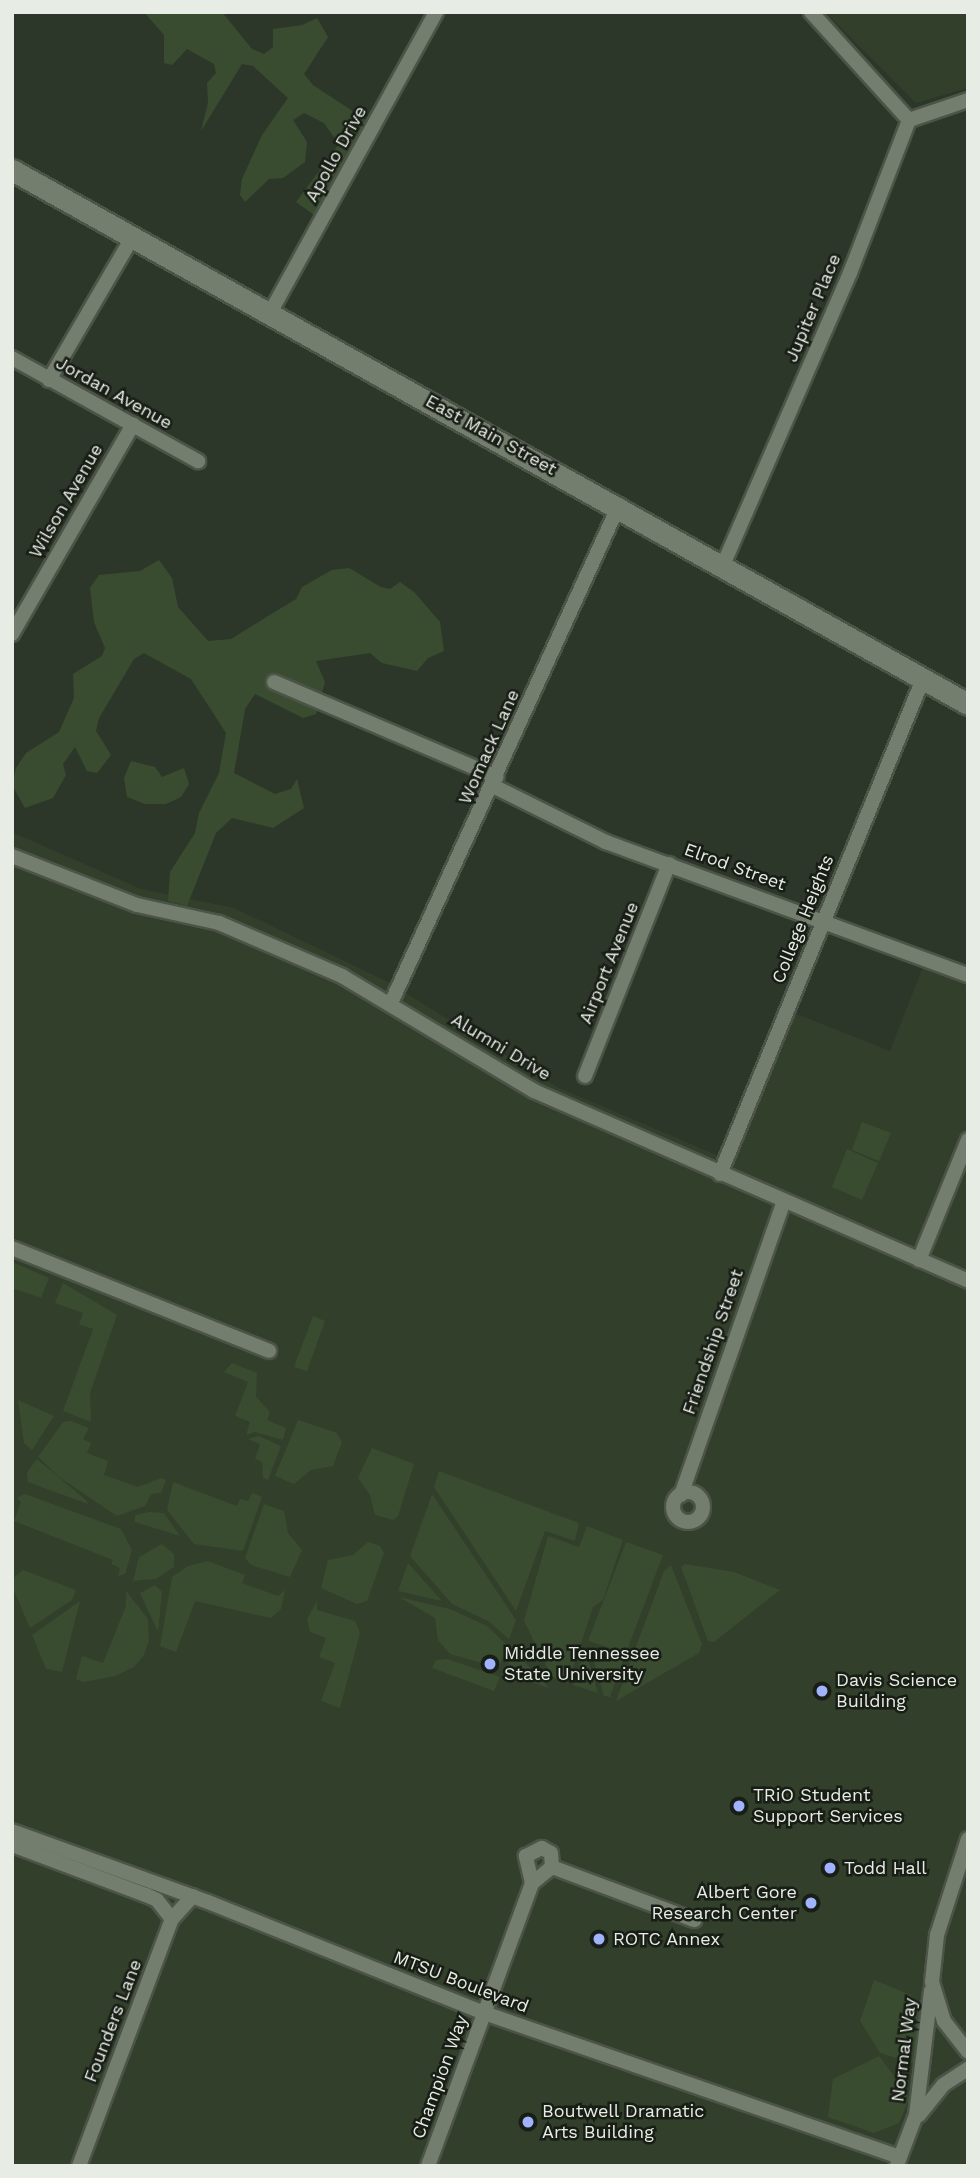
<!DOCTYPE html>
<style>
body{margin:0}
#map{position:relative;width:980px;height:2178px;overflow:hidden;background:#2d3729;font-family:"Work Sans",sans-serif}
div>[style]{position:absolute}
.built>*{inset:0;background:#323f2b}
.green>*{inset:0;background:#394c30}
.roads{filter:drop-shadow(2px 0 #4c5448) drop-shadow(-2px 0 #4c5448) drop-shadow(0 2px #4c5448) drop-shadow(0 -2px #4c5448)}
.street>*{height:14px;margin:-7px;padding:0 7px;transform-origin:7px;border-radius:7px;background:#737e6e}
.street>.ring{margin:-7px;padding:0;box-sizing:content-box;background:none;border:14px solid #737e6e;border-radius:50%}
.secondary>*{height:21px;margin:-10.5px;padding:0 10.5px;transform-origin:10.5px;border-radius:10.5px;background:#737e6e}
.dots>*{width:19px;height:19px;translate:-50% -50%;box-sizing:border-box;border:4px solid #181d16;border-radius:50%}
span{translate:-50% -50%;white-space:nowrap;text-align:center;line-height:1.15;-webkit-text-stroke:5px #181d16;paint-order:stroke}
.street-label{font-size:18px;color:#e7ede4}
.poi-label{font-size:18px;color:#e7ede4}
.left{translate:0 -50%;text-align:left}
.right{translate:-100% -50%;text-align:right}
.frame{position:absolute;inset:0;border:14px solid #e7ede4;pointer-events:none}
</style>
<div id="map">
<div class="built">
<i style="clip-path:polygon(825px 12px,968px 12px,968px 88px,916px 103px)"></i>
<i style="clip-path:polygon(12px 832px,141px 889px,234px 908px,388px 982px,557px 1087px,733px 1162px,794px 1013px,890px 1051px,923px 967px,968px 983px,968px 2166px,12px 2166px)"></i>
</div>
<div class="green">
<i style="clip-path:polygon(144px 12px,222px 12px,252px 49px,264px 54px,273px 47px,273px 29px,302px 25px,317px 18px,328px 37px,304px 74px,313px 85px,369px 122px,314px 215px,296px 202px,339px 144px,324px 123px,304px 113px,293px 120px,307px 142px,305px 162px,283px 178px,269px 179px,245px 202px,240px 195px,242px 179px,262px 135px,288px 98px,253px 66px,242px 64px,201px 131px,208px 103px,207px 83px,216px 73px,214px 64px,187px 49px,172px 65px,164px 63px,164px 35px)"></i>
<i style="clip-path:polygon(159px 560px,172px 578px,178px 607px,208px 641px,231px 639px,296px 599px,302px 587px,332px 570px,349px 568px,381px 587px,390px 589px,400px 582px,414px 592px,440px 622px,444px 651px,428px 658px,417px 671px,382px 663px,370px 653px,316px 661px,325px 682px,316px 714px,303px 718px,255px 694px,245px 709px,234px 773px,275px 794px,291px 789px,297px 779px,304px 808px,273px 828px,232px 818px,216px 833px,187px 906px,168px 901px,170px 872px,195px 833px,199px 813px,219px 773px,226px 733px,191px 679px,144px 653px,134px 659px,99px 718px,96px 731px,111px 755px,97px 773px,87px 771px,75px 747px,63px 764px,66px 775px,53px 798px,25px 808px,12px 785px,16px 768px,26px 753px,59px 732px,74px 698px,73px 674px,102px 656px,105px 648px,94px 622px,90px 588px,99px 575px,140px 571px)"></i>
<i style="clip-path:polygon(131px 761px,155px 767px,162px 777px,184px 768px,189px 784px,181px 797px,166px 804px,145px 804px,127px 797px,124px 778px)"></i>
<i style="clip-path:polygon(862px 1122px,891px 1133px,879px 1161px,852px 1150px)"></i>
<i style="clip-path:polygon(847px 1149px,878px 1163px,862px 1200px,832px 1187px)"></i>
<i style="clip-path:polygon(12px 1262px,49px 1278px,41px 1298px,12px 1288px)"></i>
<i style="clip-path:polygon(63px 1283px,117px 1315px,90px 1393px,91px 1422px,63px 1411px,93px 1329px,79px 1324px,83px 1313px,55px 1303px)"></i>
<i style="clip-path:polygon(313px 1316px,325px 1321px,307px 1371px,294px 1367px)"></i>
<i style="clip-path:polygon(232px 1363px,257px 1373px,256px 1397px,270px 1412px,267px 1420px,286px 1428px,283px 1440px,255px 1432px,246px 1435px,250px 1422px,235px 1416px,248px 1382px,224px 1372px)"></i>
<i style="clip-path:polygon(18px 1400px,54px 1416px,32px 1450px,24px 1443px)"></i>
<i style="clip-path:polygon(298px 1420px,337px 1433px,342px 1442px,333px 1466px,311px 1470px,294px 1484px,275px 1476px)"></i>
<i style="clip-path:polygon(71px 1421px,89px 1428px,83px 1439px,91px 1443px,87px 1453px,108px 1461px,104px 1475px,138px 1487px,162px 1478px,166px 1480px,161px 1493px,151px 1494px,145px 1506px,117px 1516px,59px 1477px,38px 1457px,63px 1422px)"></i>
<i style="clip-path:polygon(259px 1436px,281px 1446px,268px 1480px,263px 1478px,262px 1462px,255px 1459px,260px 1444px,248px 1439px)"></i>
<i style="clip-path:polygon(372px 1448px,414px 1464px,398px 1516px,393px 1520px,375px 1515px,370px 1495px,358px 1478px)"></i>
<i style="clip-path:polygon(37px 1459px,86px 1500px,88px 1504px,28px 1482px,27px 1472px)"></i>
<i style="clip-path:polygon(439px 1471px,579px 1523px,575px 1541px,545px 1531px,516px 1611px,434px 1487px)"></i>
<i style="clip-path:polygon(173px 1482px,237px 1506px,240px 1499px,248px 1501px,252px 1493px,262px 1497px,243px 1551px,194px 1544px,167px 1510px)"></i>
<i style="clip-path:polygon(25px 1494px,121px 1529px,132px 1550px,125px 1574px,118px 1576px,120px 1568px,111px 1564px,113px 1560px,14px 1521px,21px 1502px,17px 1498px)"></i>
<i style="clip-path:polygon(432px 1494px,516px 1620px,509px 1639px,488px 1621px,452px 1604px,410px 1556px)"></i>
<i style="clip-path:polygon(264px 1504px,284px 1511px,288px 1533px,302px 1550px,290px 1577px,251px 1565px,245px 1558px)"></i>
<i style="clip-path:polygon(149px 1512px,164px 1513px,180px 1536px,135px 1522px,135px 1515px)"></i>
<i style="clip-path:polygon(587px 1526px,623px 1540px,603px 1600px,593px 1607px,568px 1683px,552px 1677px,524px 1621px,548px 1536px,579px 1547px)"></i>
<i style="clip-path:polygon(368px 1542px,380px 1546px,384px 1553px,367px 1601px,357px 1604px,321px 1588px,328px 1560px,353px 1555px)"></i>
<i style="clip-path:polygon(626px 1542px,663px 1555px,626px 1653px,588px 1641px)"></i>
<i style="clip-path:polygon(162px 1544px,174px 1554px,174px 1567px,156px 1579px,133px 1581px,139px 1557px)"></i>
<i style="clip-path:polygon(208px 1561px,245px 1575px,242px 1583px,278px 1596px,285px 1590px,281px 1609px,271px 1618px,195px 1601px,176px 1652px,160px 1646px,172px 1577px,188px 1566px)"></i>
<i style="clip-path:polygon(408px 1563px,442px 1601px,398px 1591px)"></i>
<i style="clip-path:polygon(685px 1564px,734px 1572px,780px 1590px,714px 1642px,708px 1641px,681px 1567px)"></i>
<i style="clip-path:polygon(671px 1565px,702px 1644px,699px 1653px,616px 1701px,664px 1571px)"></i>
<i style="clip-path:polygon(23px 1570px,76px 1590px,72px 1600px,30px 1628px,12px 1586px,12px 1579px)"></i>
<i style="clip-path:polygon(155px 1585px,162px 1592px,158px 1632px,140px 1593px)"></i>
<i style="clip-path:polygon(126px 1591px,148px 1619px,149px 1640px,144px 1655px,134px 1667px,115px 1676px,84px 1682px,76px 1679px,82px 1656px,103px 1663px,126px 1606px)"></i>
<i style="clip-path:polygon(399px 1597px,450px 1609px,487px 1626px,507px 1645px,499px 1668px,450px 1654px,438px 1640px,435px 1618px)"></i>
<i style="clip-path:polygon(80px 1601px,62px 1672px,46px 1669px,32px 1635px)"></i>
<i style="clip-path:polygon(317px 1601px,317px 1610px,355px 1621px,360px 1633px,340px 1708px,321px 1701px,335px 1663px,319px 1657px,326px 1638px,310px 1632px,307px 1619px)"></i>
<i style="clip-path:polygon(589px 1646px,624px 1658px,610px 1697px,604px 1696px)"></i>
<i style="clip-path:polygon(512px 1649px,547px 1685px,548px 1688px,506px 1673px)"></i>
<i style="clip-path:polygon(585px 1649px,598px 1693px,573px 1685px)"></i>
<i style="clip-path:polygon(447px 1659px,500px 1677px,494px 1691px,432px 1668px,436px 1660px)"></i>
<i style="clip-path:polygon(874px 1980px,911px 1995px,920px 2004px,915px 2064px,880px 2053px,860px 2021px)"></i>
<i style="clip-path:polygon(879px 2056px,910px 2097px,899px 2123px,874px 2133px,828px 2117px,833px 2079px)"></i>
</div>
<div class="roads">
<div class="street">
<i style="left:811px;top:12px;width:146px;rotate:47.8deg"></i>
<i style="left:270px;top:313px;width:344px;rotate:-61.1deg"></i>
<i style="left:12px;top:358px;width:213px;rotate:29deg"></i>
<i style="left:49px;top:380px;width:164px;rotate:-59.7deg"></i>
<i style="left:723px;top:565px;width:318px;rotate:-66.5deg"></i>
<i style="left:850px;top:273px;width:164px;rotate:-68.9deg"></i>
<i style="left:909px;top:120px;width:62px;rotate:-18.7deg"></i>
<i style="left:12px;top:634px;width:242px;rotate:-60deg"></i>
<i style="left:274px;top:682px;width:242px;rotate:23.1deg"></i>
<i style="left:493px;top:786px;width:126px;rotate:26.4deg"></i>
<i style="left:606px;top:842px;width:386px;rotate:20.2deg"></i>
<i style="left:12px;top:856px;width:134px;rotate:21.4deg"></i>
<i style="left:137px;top:905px;width:84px;rotate:12.4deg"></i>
<i style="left:219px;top:923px;width:134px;rotate:23.3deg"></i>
<i style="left:342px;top:976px;width:224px;rotate:30.9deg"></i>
<i style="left:534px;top:1091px;width:474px;rotate:23.6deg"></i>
<i style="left:391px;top:1003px;width:548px;rotate:-65.4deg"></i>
<i style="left:585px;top:1076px;width:228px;rotate:-68.4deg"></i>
<i style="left:720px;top:1174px;width:535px;rotate:-67.7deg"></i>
<i style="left:12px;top:1248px;width:277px;rotate:21.8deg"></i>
<i style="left:919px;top:1260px;width:130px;rotate:-67.8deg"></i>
<i class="ring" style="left:673px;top:1492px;width:16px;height:16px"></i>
<i style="left:681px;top:1495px;width:309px;rotate:-70.7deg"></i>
<i style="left:12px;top:1831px;width:208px;rotate:19.9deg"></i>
<i style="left:208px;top:1902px;width:297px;rotate:21.9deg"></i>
<i style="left:484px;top:2013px;width:440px;rotate:19.1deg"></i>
<i style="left:968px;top:1839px;width:101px;rotate:107.9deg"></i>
<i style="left:937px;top:1935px;width:47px;rotate:96.1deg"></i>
<i style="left:932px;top:1982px;width:41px;rotate:72.9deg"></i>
<i style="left:944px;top:2021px;width:39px;rotate:52deg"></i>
<i style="left:12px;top:1845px;width:143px;rotate:20.5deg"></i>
<i style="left:146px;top:1895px;width:12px;rotate:24deg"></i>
<i style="left:157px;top:1900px;width:24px;rotate:52deg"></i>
<i style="left:542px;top:1848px;width:10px;rotate:29deg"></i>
<i style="left:551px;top:1853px;width:14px;rotate:86deg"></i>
<i style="left:552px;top:1867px;width:26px;rotate:141deg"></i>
<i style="left:532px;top:1883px;width:28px;rotate:-103deg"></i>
<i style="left:526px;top:1856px;width:18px;rotate:-27deg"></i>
<i style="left:552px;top:1867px;width:152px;rotate:20.5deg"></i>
<i style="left:919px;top:2115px;width:38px;rotate:-51deg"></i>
<i style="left:943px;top:2085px;width:30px;rotate:-33deg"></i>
<i style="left:897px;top:2165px;width:53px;rotate:-69.2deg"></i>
<i style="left:916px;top:2115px;width:125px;rotate:-83.1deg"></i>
<i style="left:79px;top:2166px;width:264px;rotate:-69.4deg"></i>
<i style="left:172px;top:1919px;width:31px;rotate:-48deg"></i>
<i style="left:428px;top:2166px;width:302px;rotate:-69.8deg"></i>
</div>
<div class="secondary">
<i style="left:12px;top:170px;width:1095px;rotate:29.19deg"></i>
</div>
</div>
<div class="dots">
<i style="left:490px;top:1664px;background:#a0b3fd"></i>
<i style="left:822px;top:1691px;background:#a0b3fd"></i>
<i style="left:739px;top:1806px;background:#a0b3fd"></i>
<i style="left:830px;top:1868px;background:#a0b3fd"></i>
<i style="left:811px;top:1903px;background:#a0b3fd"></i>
<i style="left:599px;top:1939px;background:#a0b3fd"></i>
<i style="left:528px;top:2122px;background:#a0b3fd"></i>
</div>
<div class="street-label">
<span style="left:336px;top:154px;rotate:-61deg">Apollo Drive</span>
<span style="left:813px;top:308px;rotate:-67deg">Jupiter Place</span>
<span style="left:114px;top:393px;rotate:29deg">Jordan Avenue</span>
<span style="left:491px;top:435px;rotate:29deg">East Main Street</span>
<span style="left:66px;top:501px;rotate:-60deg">Wilson Avenue</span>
<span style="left:489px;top:747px;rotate:-66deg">Womack Lane</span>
<span style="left:735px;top:867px;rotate:20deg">Elrod Street</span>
<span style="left:803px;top:919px;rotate:-68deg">College Heights</span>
<span style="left:609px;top:963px;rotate:-68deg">Airport Avenue</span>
<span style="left:501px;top:1047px;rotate:31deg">Alumni Drive</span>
<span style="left:713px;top:1342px;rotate:-71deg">Friendship Street</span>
<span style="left:461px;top:1982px;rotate:21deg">MTSU Boulevard</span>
<span style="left:113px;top:2021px;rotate:-69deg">Founders Lane</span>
<span style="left:904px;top:2050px;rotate:-83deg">Normal Way</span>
<span style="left:440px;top:2077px;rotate:-70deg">Champion Way</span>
</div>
<div class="poi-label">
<span class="left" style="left:504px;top:1664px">Middle Tennessee<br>State University</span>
<span class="left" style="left:836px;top:1691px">Davis Science<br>Building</span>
<span class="left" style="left:753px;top:1806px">TRiO Student<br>Support Services</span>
<span class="left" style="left:844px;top:1868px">Todd Hall</span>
<span class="right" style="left:797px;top:1903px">Albert Gore<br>Research Center</span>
<span class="left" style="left:613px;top:1939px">ROTC Annex</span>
<span class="left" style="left:542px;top:2122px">Boutwell Dramatic<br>Arts Building</span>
</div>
<div class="frame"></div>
</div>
